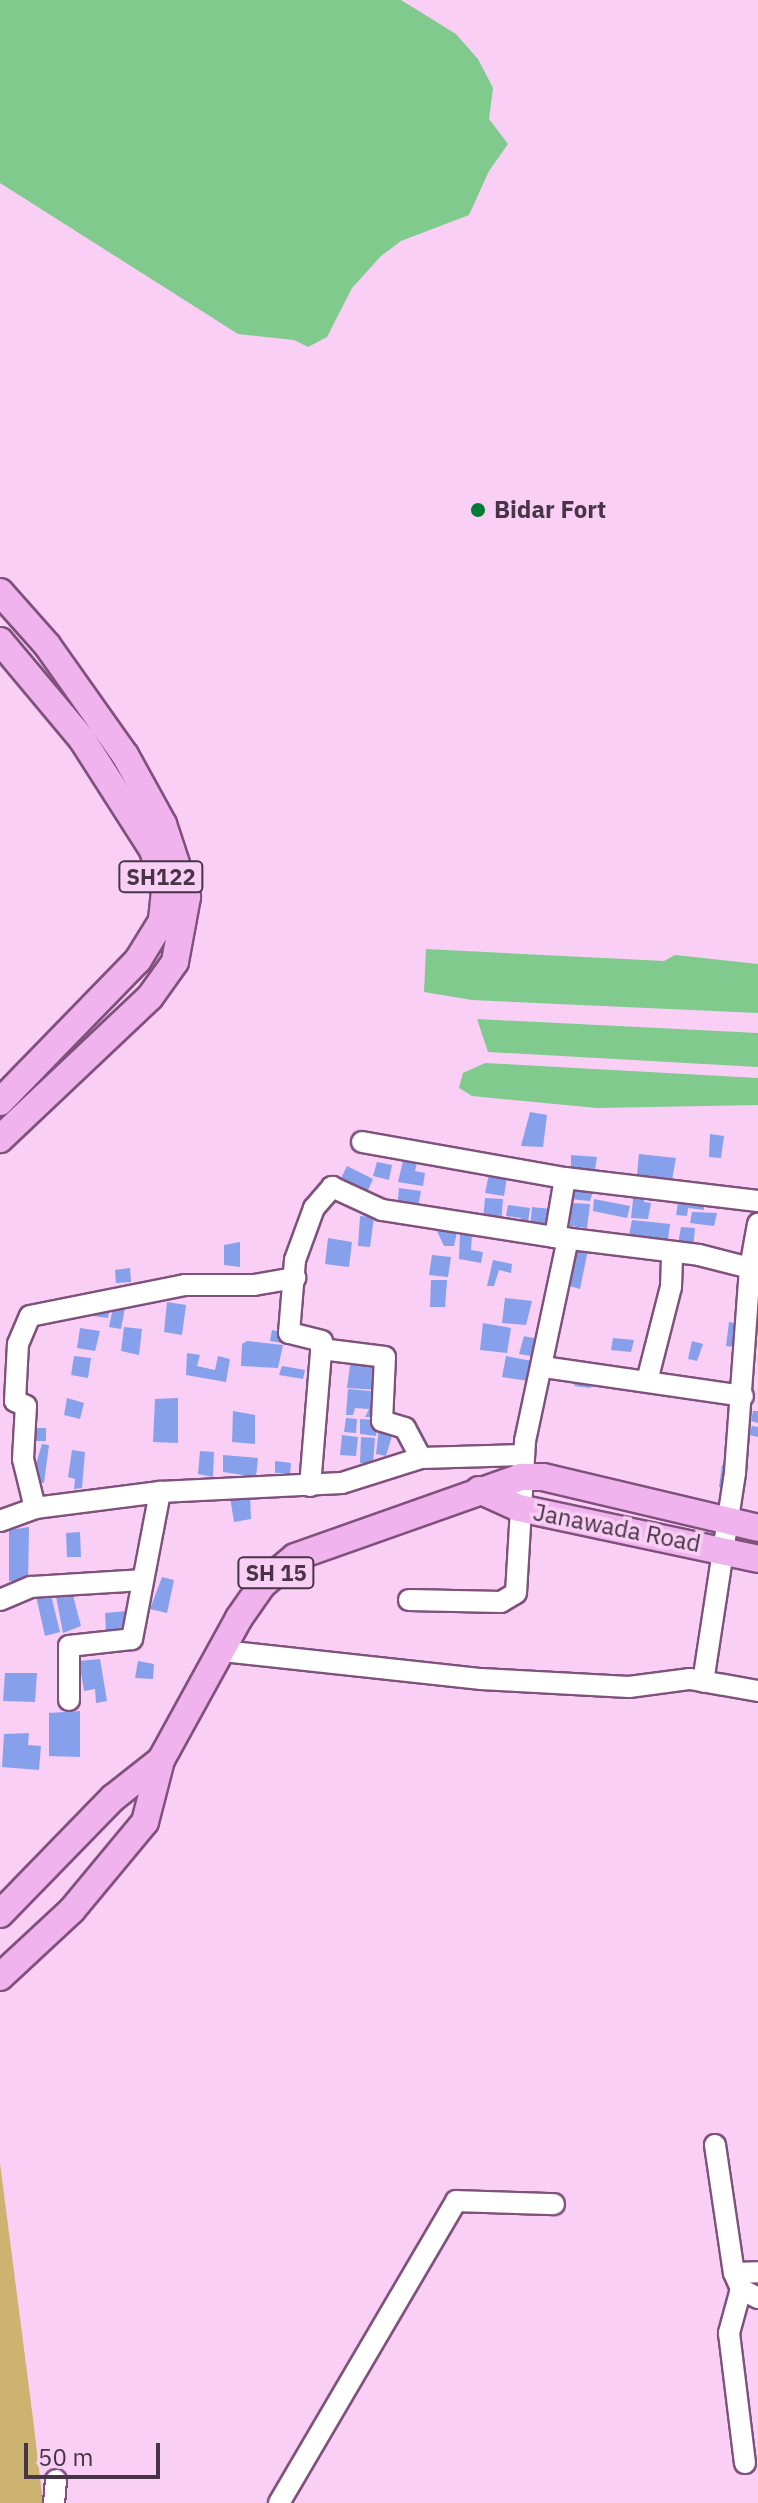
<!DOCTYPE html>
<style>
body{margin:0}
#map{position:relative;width:758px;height:2503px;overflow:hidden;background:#f9cff5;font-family:"IBM Plex Sans",sans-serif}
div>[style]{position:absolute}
.green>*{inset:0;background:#ccb370}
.water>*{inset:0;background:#80ca8e}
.building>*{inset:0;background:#87a0eb}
.roads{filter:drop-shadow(2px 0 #7f517c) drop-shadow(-2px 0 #7f517c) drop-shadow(0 2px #7f517c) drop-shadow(0 -2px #7f517c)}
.minor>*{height:20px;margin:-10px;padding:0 10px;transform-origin:10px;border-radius:10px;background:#fff}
.major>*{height:26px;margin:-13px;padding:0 13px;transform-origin:13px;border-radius:13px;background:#f1b3ee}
.dots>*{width:22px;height:22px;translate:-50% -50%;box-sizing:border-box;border:4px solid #f9cff5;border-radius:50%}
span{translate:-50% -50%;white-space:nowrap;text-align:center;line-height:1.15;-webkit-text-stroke:7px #f9cff5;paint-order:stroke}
.shield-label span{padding:2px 6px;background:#f9cff5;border:2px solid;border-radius:6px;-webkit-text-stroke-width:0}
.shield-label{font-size:22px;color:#483447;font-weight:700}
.poi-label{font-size:24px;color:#483447;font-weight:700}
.left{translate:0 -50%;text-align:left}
.street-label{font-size:24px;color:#483447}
.scale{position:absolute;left:24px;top:2443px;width:136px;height:36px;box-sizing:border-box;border:4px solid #483447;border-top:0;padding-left:10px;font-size:24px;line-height:28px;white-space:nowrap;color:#483447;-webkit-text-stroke:6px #f9cff5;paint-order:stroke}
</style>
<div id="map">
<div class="green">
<i style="clip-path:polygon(0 2163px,33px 2419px,43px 2503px,0 2503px)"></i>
</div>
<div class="water">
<i style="clip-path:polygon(0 0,401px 0,456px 34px,478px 59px,493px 88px,489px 119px,508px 144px,489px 171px,469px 215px,401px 241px,381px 256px,352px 288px,327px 337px,308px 347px,294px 340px,238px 334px,0 183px)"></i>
<i style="clip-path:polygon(426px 949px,664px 961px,675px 955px,758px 964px,758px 1013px,472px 1000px,424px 992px)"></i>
<i style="clip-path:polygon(477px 1019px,758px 1033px,758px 1067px,488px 1052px)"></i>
<i style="clip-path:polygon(485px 1063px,758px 1078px,758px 1105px,597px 1108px,472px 1096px,459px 1088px,463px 1073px)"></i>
</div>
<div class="building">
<i style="clip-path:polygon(530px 1112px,547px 1115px,543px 1147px,521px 1146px)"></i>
<i style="clip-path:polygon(710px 1134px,724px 1136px,721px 1158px,709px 1157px)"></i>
<i style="clip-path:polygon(639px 1154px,676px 1158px,672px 1180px,637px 1175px)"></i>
<i style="clip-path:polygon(571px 1155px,597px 1157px,594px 1176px,571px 1173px)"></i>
<i style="clip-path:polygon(403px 1161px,417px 1163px,415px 1171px,425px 1173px,423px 1186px,398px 1182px)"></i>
<i style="clip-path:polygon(377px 1162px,392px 1165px,389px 1180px,373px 1176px)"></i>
<i style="clip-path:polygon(347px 1166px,373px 1179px,365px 1197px,338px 1184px)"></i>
<i style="clip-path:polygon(489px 1174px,507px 1177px,504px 1196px,485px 1193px)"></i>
<i style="clip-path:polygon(573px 1184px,594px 1187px,590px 1201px,570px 1199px)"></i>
<i style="clip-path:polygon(399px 1188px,421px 1191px,417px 1212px,397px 1209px)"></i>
<i style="clip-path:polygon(634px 1191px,646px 1192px,644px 1202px,651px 1203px,648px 1219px,631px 1218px)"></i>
<i style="clip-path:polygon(679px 1197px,704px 1199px,704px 1210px,688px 1208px,687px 1216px,676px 1215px)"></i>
<i style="clip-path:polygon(485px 1198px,503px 1199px,501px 1223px,483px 1221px)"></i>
<i style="clip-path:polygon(594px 1199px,630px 1206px,627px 1218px,593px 1211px)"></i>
<i style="clip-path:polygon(571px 1203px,590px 1204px,587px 1228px,570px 1226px)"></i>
<i style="clip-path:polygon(508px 1205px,530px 1208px,527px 1229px,520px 1228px,521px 1218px,506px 1216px)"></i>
<i style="clip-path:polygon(532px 1207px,551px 1209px,546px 1231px,530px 1229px)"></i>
<i style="clip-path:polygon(692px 1212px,717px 1213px,714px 1226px,690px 1223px)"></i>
<i style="clip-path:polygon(360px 1216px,374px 1217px,370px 1247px,358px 1246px)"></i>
<i style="clip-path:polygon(632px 1220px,670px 1224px,667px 1247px,628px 1240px)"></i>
<i style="clip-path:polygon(681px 1227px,695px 1228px,693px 1250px,677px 1249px)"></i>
<i style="clip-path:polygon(437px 1231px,457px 1232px,454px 1246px,444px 1246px)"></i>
<i style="clip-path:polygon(460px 1234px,472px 1234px,471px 1250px,483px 1252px,481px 1263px,459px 1259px)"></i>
<i style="clip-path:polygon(328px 1238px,352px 1242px,349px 1267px,325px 1264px)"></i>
<i style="clip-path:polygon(240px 1242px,240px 1267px,224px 1265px,224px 1245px)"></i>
<i style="clip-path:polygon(575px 1249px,588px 1250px,580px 1289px,566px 1285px)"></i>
<i style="clip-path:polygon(432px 1255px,451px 1257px,448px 1277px,429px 1275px)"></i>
<i style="clip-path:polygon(493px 1260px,512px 1264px,511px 1273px,499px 1270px,494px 1286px,487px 1286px)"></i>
<i style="clip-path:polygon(130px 1268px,131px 1282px,116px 1283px,115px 1270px)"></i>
<i style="clip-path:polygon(431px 1280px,447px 1280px,445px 1307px,430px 1307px)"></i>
<i style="clip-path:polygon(505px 1298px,532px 1301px,526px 1325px,502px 1323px)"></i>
<i style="clip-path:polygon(97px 1302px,111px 1302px,108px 1318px,93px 1316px)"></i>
<i style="clip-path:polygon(126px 1302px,121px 1329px,109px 1327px,114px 1303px)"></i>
<i style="clip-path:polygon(167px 1302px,186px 1305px,182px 1335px,164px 1332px)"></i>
<i style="clip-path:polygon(729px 1322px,746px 1325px,743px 1348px,726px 1346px)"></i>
<i style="clip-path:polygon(483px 1323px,511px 1328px,507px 1353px,480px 1350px)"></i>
<i style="clip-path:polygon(124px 1327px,142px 1329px,139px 1355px,121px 1351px)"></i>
<i style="clip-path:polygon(80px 1328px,100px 1331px,95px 1351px,77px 1348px)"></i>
<i style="clip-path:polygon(272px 1330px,285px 1333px,282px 1343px,270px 1341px)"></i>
<i style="clip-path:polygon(524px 1336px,542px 1340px,537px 1357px,519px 1354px)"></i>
<i style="clip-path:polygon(613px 1338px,634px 1340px,631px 1352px,611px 1350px)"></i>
<i style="clip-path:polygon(247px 1341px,283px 1345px,278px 1368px,241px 1366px,242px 1344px)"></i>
<i style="clip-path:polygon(692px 1341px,703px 1344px,697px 1361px,688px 1359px)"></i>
<i style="clip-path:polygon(187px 1353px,200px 1355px,197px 1366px,215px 1370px,218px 1356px,230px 1359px,226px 1382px,186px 1375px)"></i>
<i style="clip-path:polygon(74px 1356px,91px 1358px,88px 1378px,71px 1375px)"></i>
<i style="clip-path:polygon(506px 1356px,532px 1361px,529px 1381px,502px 1377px)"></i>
<i style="clip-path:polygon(351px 1358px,381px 1362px,378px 1390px,347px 1388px)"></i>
<i style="clip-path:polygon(282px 1366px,305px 1370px,303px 1379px,279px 1375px)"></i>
<i style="clip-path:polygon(577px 1377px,593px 1379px,591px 1388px,574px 1386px)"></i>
<i style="clip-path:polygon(348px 1389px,380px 1392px,377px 1417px,365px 1417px,369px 1409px,355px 1408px,353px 1415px,346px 1415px)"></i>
<i style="clip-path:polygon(67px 1398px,84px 1403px,80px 1419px,64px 1415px)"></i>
<i style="clip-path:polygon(178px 1398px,178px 1443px,153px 1442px,155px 1399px)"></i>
<i style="clip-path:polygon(233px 1411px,255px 1415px,255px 1444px,232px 1442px)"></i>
<i style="clip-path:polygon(753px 1411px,758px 1411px,758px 1423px,751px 1421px)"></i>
<i style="clip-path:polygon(346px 1418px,357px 1419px,356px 1433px,344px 1432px)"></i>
<i style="clip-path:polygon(360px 1419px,377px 1420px,376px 1436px,360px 1434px)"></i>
<i style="clip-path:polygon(752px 1426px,758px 1427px,758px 1437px,749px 1435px)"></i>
<i style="clip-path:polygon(379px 1427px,394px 1429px,386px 1456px,376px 1454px)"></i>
<i style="clip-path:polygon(28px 1428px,46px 1428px,46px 1441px,28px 1441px)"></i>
<i style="clip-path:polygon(342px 1435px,358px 1437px,356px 1456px,340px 1455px)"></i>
<i style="clip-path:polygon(361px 1437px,375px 1438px,373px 1464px,360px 1463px)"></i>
<i style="clip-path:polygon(42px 1444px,49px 1445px,44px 1483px,31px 1481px)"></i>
<i style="clip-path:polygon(72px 1450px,85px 1452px,82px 1488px,74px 1489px,75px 1479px,68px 1477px)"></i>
<i style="clip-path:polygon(200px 1451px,214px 1452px,213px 1477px,198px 1474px)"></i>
<i style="clip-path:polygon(223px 1455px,258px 1458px,256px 1477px,223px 1472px)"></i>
<i style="clip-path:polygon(275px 1461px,291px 1463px,290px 1473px,275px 1473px)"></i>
<i style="clip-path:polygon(722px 1465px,733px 1466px,731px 1488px,719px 1487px)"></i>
<i style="clip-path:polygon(250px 1495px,251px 1519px,234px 1522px,230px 1497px)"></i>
<i style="clip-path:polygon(29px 1527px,28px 1583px,9px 1581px,9px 1530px)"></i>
<i style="clip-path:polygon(80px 1532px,81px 1557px,67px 1557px,66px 1533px)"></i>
<i style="clip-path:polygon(162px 1577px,174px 1580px,167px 1613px,150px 1609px)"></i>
<i style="clip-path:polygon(71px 1588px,81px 1626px,63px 1633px,55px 1591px)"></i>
<i style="clip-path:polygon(50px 1591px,60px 1632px,45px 1636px,36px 1596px)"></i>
<i style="clip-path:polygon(128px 1611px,130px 1631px,106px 1631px,105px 1613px)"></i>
<i style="clip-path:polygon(100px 1659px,107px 1701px,96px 1703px,95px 1689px,84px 1691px,79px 1661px)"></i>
<i style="clip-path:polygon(138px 1661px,154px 1664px,153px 1679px,135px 1678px)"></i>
<i style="clip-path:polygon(5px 1673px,37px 1673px,35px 1702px,3px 1701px)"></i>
<i style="clip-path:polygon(80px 1711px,80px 1757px,49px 1756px,49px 1713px)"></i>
<i style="clip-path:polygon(29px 1733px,28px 1745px,41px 1746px,39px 1770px,2px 1767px,4px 1734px)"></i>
</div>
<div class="roads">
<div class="minor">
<i style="left:362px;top:1142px;width:206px;rotate:10.1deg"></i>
<i style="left:565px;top:1178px;width:194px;rotate:6.8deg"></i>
<i style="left:565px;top:1178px;width:60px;rotate:99.6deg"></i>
<i style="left:555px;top:1237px;width:145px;rotate:7.1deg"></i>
<i style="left:699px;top:1255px;width:53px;rotate:14.3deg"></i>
<i style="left:750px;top:1268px;width:206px;rotate:94.2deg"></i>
<i style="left:735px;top:1473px;width:211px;rotate:98.7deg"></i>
<i style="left:750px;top:1268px;width:45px;rotate:-79.7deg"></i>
<i style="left:321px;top:1349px;width:64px;rotate:7.1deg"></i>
<i style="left:385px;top:1357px;width:64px;rotate:92.7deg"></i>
<i style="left:382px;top:1421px;width:24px;rotate:17deg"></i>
<i style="left:405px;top:1428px;width:34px;rotate:62deg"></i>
<i style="left:544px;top:1367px;width:201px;rotate:8.3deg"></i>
<i style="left:647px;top:1381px;width:97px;rotate:-75.7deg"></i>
<i style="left:671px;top:1287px;width:35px;rotate:-88deg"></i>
<i style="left:310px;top:1486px;width:145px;rotate:-85.3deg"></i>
<i style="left:322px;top:1341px;width:34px;rotate:-166deg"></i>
<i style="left:289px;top:1333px;width:73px;rotate:-85.3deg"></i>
<i style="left:295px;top:1260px;width:55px;rotate:-69.9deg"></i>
<i style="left:314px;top:1208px;width:28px;rotate:-49deg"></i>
<i style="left:332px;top:1187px;width:55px;rotate:24.7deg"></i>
<i style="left:382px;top:1210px;width:175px;rotate:8.9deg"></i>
<i style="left:35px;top:1508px;width:50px;rotate:-103.8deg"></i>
<i style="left:23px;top:1459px;width:53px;rotate:-86.8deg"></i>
<i style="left:26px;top:1406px;width:12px;rotate:-156deg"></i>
<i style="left:15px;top:1401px;width:57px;rotate:-87deg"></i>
<i style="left:18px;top:1344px;width:30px;rotate:-67deg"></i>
<i style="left:30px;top:1316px;width:158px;rotate:-11.3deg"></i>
<i style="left:185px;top:1285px;width:69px"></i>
<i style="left:254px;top:1285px;width:42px;rotate:-9.7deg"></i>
<i style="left:0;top:1521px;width:37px;rotate:-20deg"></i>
<i style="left:35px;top:1508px;width:126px;rotate:-7.3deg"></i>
<i style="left:160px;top:1492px;width:182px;rotate:-2.8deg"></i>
<i style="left:342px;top:1483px;width:83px;rotate:-17.6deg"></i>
<i style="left:421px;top:1458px;width:102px;rotate:-1.7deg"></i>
<i style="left:0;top:1600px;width:34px;rotate:-23deg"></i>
<i style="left:31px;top:1587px;width:111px;rotate:-3.6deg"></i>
<i style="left:409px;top:1600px;width:92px;rotate:1.2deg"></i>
<i style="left:501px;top:1602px;width:17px;rotate:-31deg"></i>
<i style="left:516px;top:1593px;width:152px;rotate:-86.6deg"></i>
<i style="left:525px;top:1441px;width:207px;rotate:-78deg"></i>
<i style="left:223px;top:1651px;width:260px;rotate:6.2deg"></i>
<i style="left:481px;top:1679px;width:148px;rotate:3.1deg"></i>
<i style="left:629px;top:1687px;width:62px;rotate:-7.5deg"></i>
<i style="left:690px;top:1679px;width:69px;rotate:10deg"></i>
<i style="left:69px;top:1700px;width:54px;rotate:-90deg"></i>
<i style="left:69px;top:1646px;width:63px;rotate:-6.3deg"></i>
<i style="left:132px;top:1639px;width:150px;rotate:-79.2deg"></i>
<i style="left:715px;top:2145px;width:129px;rotate:81.6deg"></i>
<i style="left:734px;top:2273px;width:17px;rotate:66deg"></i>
<i style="left:741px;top:2289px;width:19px;rotate:28deg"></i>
<i style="left:734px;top:2273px;width:24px;rotate:-2deg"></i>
<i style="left:741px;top:2289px;width:46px;rotate:105.3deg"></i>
<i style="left:729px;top:2333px;width:131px;rotate:83deg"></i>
<i style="left:54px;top:2503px;width:23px;rotate:-85deg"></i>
<i style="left:279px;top:2503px;width:350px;rotate:-59.6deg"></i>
<i style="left:456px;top:2201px;width:98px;rotate:1.8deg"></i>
</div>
<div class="major">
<i style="left:0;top:592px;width:71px;rotate:48.4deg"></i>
<i style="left:47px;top:645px;width:135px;rotate:54.7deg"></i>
<i style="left:125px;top:755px;width:79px;rotate:61.2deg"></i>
<i style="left:163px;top:824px;width:77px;rotate:71.8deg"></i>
<i style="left:187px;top:897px;width:66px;rotate:100.5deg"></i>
<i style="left:175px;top:962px;width:43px;rotate:125.5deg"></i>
<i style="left:150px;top:997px;width:207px;rotate:136.6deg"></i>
<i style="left:0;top:641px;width:128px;rotate:50.1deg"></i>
<i style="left:82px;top:739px;width:132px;rotate:57.4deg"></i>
<i style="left:153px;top:850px;width:43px;rotate:73.7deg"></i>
<i style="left:165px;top:891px;width:30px;rotate:96deg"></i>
<i style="left:162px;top:921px;width:46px;rotate:121.6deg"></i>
<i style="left:138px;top:960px;width:198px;rotate:134.2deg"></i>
<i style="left:479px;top:1490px;width:44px;rotate:24.2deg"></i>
<i style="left:519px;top:1508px;width:244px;rotate:12deg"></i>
<i style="left:0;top:1914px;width:162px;rotate:-45.8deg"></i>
<i style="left:113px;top:1798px;width:61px;rotate:-38.4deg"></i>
<i style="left:0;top:1977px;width:98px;rotate:-42.9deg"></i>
<i style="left:72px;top:1910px;width:114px;rotate:-50.3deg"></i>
<i style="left:145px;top:1822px;width:64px;rotate:-75.5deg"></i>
<i style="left:161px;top:1760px;width:162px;rotate:-61.2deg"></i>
<i style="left:239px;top:1618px;width:40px;rotate:-55.1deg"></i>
<i style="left:262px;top:1585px;width:43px;rotate:-40.3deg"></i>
<i style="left:295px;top:1557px;width:240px;rotate:-19.5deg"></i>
<i style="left:521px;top:1477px;width:22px"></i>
<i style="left:543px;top:1477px;width:221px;rotate:13.3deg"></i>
</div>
</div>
<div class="dots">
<i style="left:478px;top:510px;background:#007b33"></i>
</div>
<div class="shield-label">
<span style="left:161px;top:877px">SH122</span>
<span style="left:276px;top:1573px">SH 15</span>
</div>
<div class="poi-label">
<span class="left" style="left:494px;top:510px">Bidar Fort</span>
</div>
<div class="street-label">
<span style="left:617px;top:1528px;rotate:11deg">Janawada Road</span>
</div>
<div class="scale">50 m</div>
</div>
